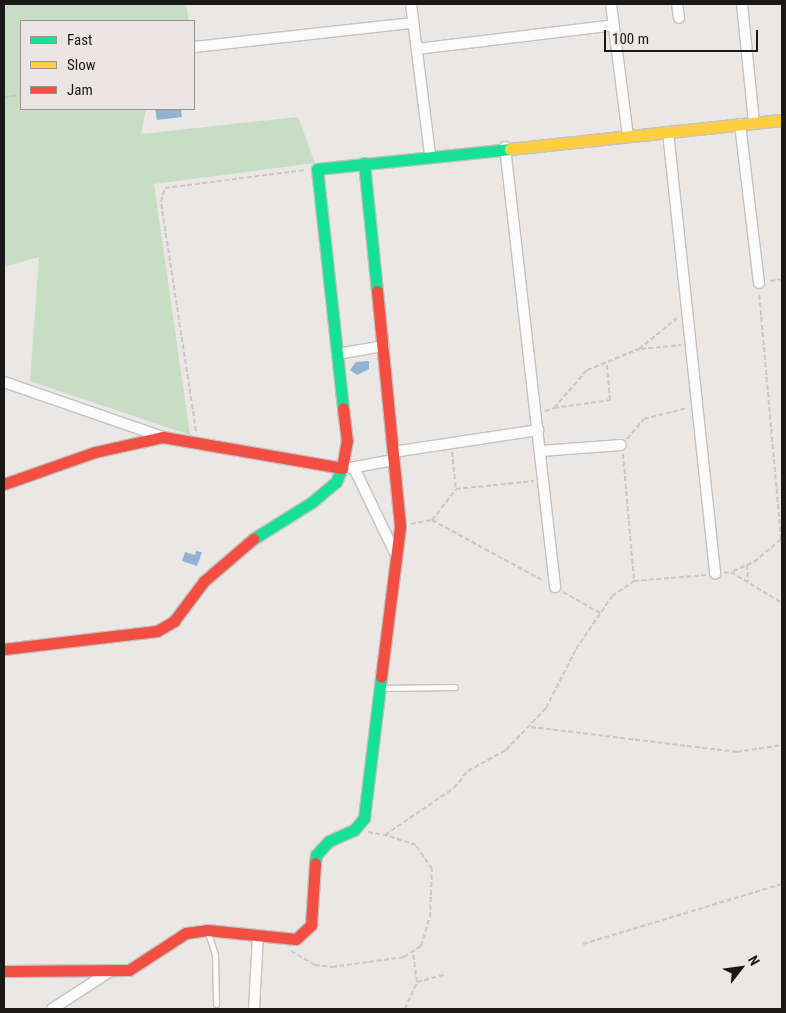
<!DOCTYPE html>
<style>
body{margin:0}
#map{position:relative;width:786px;height:1013px;overflow:hidden;background:#eae7e5;font-family:"Roboto Condensed",sans-serif}
div>[style]{position:absolute}
.green>*{inset:0;background:#c7ddc4}
.water>*{inset:0;background:#91b3d4}
.path>*{height:2px;margin-top:-1px;transform-origin:0;background:repeating-linear-gradient(90deg,#c7c7c6 0 5px,transparent 0 7.5px)}
.roads{filter:drop-shadow(1px 0 #c4c1c0) drop-shadow(-1px 0 #c4c1c0) drop-shadow(0 1px #c4c1c0) drop-shadow(0 -1px #c4c1c0)}
.lane>*{height:5px;margin:-2.5px;padding:0 2.5px;transform-origin:2.5px;border-radius:2.5px;background:#fcfbfb}
.street>*{height:10px;margin:-5px;padding:0 5px;transform-origin:5px;border-radius:5px;background:#fcfbfb}
.fast>*{height:11px;margin:-5.5px;padding:0 5.5px;transform-origin:5.5px;border-radius:5.5px;background:#16e098}
.slow>*{height:11px;margin:-5.5px;padding:0 5.5px;transform-origin:5.5px;border-radius:5.5px;background:#ffcf43}
.jam>*{height:11px;margin:-5.5px;padding:0 5.5px;transform-origin:5.5px;border-radius:5.5px;background:#f24e42}
span{translate:-50% -50%;white-space:nowrap;text-align:center;line-height:1.15;-webkit-text-stroke:5px #ebe6e4;paint-order:stroke}
.frame{position:absolute;inset:0;border:5px solid #1b1918;pointer-events:none}
.legend{position:absolute;left:20px;top:20px;width:175px;height:90px;box-sizing:border-box;background:#ebe6e4;border:1px solid #989492;margin:0;padding:6px 9px;list-style:none;font-size:15px;color:#1b1918}
.legend li{display:flex;align-items:center;gap:10px;height:25px}
.legend b{width:25px;border:1px solid #989492}
.north{position:absolute;left:716px;top:943px;width:50px;height:50px;-webkit-text-stroke:4px #ebe6e4;paint-order:stroke;rotate:60deg;font-size:14px;font-weight:700;line-height:20px;text-align:center;color:#1b1918}
.north::after{content:'';display:block;margin:auto;width:18px;height:22px;background:#1b1918;clip-path:polygon(50% 0,100% 100%,50% 72%,0 100%)}
.scale{position:absolute;left:604px;top:30px;width:154px;height:22px;box-sizing:border-box;border:2px solid #1b1918;border-top:0;padding-left:6px;font-size:15px;line-height:18px;white-space:nowrap;color:#1b1918;-webkit-text-stroke:4px #ebe6e4;paint-order:stroke}
</style>
<div id="map">
<div class="green">
<i style="clip-path:polygon(4px 4px,186px 4px,189px 21px,21px 21px,21px 109px,146px 109px,141px 134px,298px 117px,315px 163px,154px 184px,190px 435px,30px 381px,39px 257px,4px 267px)"></i>
</div>
<div class="water">
<i style="clip-path:polygon(155px 109px,181px 109px,182px 117px,157px 120px)"></i>
<i style="clip-path:polygon(369px 361px,369px 369px,357px 375px,350px 370px,356px 362px)"></i>
<i style="clip-path:polygon(196px 551px,202px 552px,197px 566px,182px 561px,185px 552px,195px 555px)"></i>
</div>
<div class="path">
<i style="left:4px;top:97px;width:17px;rotate:-7deg"></i>
<i style="left:770px;top:281px;width:12px;rotate:-9deg"></i>
<i style="left:641px;top:349px;width:40px;rotate:-5.7deg"></i>
<i style="left:554px;top:408px;width:57px;rotate:-8.1deg"></i>
<i style="left:610px;top:400px;width:37px;rotate:-95deg"></i>
<i style="left:545px;top:411px;width:9px;rotate:-18deg"></i>
<i style="left:554px;top:408px;width:50px;rotate:-49deg"></i>
<i style="left:587px;top:370px;width:56px;rotate:-22deg"></i>
<i style="left:639px;top:349px;width:49px;rotate:-39.2deg"></i>
<i style="left:196px;top:431px;width:232px;rotate:-98.7deg"></i>
<i style="left:161px;top:202px;width:15px;rotate:-74deg"></i>
<i style="left:165px;top:188px;width:141px;rotate:-7.3deg"></i>
<i style="left:627px;top:439px;width:26px;rotate:-50deg"></i>
<i style="left:644px;top:419px;width:44px;rotate:-14.3deg"></i>
<i style="left:452px;top:452px;width:37px;rotate:84deg"></i>
<i style="left:456px;top:489px;width:78px;rotate:-5.9deg"></i>
<i style="left:623px;top:454px;width:127px;rotate:85deg"></i>
<i style="left:634px;top:581px;width:72px;rotate:-4.8deg"></i>
<i style="left:432px;top:520px;width:128px;rotate:28.6deg"></i>
<i style="left:411px;top:524px;width:21px;rotate:-11deg"></i>
<i style="left:432px;top:520px;width:39px;rotate:-52deg"></i>
<i style="left:747px;top:565px;width:17px;rotate:87deg"></i>
<i style="left:733px;top:571px;width:23px;rotate:-23deg"></i>
<i style="left:754px;top:562px;width:35px;rotate:-40deg"></i>
<i style="left:781px;top:539px;width:246px;rotate:-95.1deg"></i>
<i style="left:724px;top:573px;width:7px;rotate:-8deg"></i>
<i style="left:731px;top:572px;width:60px;rotate:31.3deg"></i>
<i style="left:563px;top:592px;width:43px;rotate:29.6deg"></i>
<i style="left:531px;top:727px;width:208px;rotate:6.9deg"></i>
<i style="left:737px;top:752px;width:46px;rotate:-8.8deg"></i>
<i style="left:368px;top:832px;width:17px;rotate:10deg"></i>
<i style="left:385px;top:835px;width:83px;rotate:-34.3deg"></i>
<i style="left:454px;top:788px;width:22px;rotate:-51deg"></i>
<i style="left:468px;top:771px;width:43px;rotate:-28.9deg"></i>
<i style="left:506px;top:750px;width:58px;rotate:-46.4deg"></i>
<i style="left:546px;top:708px;width:66px;rotate:-63deg"></i>
<i style="left:576px;top:649px;width:64px;rotate:-55.8deg"></i>
<i style="left:612px;top:596px;width:27px;rotate:-34deg"></i>
<i style="left:583px;top:944px;width:208px;rotate:-16.8deg"></i>
<i style="left:291px;top:951px;width:28px;rotate:30deg"></i>
<i style="left:315px;top:965px;width:17px;rotate:7deg"></i>
<i style="left:332px;top:967px;width:73px;rotate:-7.9deg"></i>
<i style="left:404px;top:957px;width:20px;rotate:-33deg"></i>
<i style="left:421px;top:946px;width:30px;rotate:-73deg"></i>
<i style="left:430px;top:917px;width:48px;rotate:-87.6deg"></i>
<i style="left:432px;top:869px;width:29px;rotate:-124deg"></i>
<i style="left:416px;top:845px;width:33px;rotate:-162deg"></i>
<i style="left:417px;top:982px;width:28px;rotate:-15deg"></i>
<i style="left:405px;top:1009px;width:30px;rotate:-66deg"></i>
<i style="left:417px;top:982px;width:28px;rotate:-98deg"></i>
</div>
<div class="roads">
<div class="lane">
<i style="left:382px;top:688px;width:73px;rotate:-0.8deg"></i>
<i style="left:208px;top:933px;width:23px;rotate:72deg"></i>
<i style="left:215px;top:955px;width:49px;rotate:88.8deg"></i>
</div>
<div class="street">
<i style="left:411px;top:4px;width:151px;rotate:82.8deg"></i>
<i style="left:611px;top:4px;width:134px;rotate:82.7deg"></i>
<i style="left:677px;top:4px;width:14px;rotate:82deg"></i>
<i style="left:742px;top:4px;width:120px;rotate:84.2deg"></i>
<i style="left:194px;top:47px;width:220px;rotate:-6.3deg"></i>
<i style="left:417px;top:49px;width:198px;rotate:-6.9deg"></i>
<i style="left:740px;top:124px;width:160px;rotate:83.2deg"></i>
<i style="left:668px;top:132px;width:444px;rotate:83.9deg"></i>
<i style="left:505px;top:147px;width:443px;rotate:83.5deg"></i>
<i style="left:337px;top:354px;width:48px;rotate:-9.7deg"></i>
<i style="left:4px;top:382px;width:168px;rotate:19.1deg"></i>
<i style="left:541px;top:451px;width:80px;rotate:-4.3deg"></i>
<i style="left:393px;top:452px;width:147px;rotate:-8.6deg"></i>
<i style="left:350px;top:468px;width:44px;rotate:-10.5deg"></i>
<i style="left:354px;top:468px;width:97px;rotate:64.2deg"></i>
<i style="left:52px;top:1009px;width:68px;rotate:-33deg"></i>
<i style="left:254px;top:1009px;width:74px;rotate:-86.9deg"></i>
</div>
<div class="fast">
<i style="left:364px;top:163px;width:129px;rotate:84.2deg"></i>
<i style="left:343px;top:408px;width:240px;rotate:-96.2deg"></i>
<i style="left:317px;top:169px;width:194px;rotate:-5.9deg"></i>
<i style="left:253px;top:539px;width:70px;rotate:-32.1deg"></i>
<i style="left:312px;top:502px;width:31px;rotate:-40deg"></i>
<i style="left:336px;top:482px;width:15px;rotate:-67deg"></i>
<i style="left:315px;top:863px;width:8px;rotate:-83deg"></i>
<i style="left:316px;top:855px;width:19px;rotate:-47deg"></i>
<i style="left:329px;top:841px;width:27px;rotate:-24deg"></i>
<i style="left:354px;top:830px;width:16px;rotate:-50deg"></i>
<i style="left:364px;top:818px;width:142px;rotate:-83.1deg"></i>
</div>
<div class="slow">
<i style="left:510px;top:149px;width:274px;rotate:-6.1deg"></i>
</div>
<div class="jam">
<i style="left:377px;top:291px;width:237px;rotate:84.4deg"></i>
<i style="left:400px;top:527px;width:151px;rotate:97.2deg"></i>
<i style="left:4px;top:484px;width:96px;rotate:-19.4deg"></i>
<i style="left:95px;top:452px;width:70px;rotate:-12.4deg"></i>
<i style="left:163px;top:437px;width:182px;rotate:9.8deg"></i>
<i style="left:342px;top:468px;width:27px;rotate:-80deg"></i>
<i style="left:347px;top:441px;width:33px;rotate:-97deg"></i>
<i style="left:4px;top:649px;width:154px;rotate:-6.7deg"></i>
<i style="left:157px;top:631px;width:20px;rotate:-30deg"></i>
<i style="left:174px;top:621px;width:50px;rotate:-53.1deg"></i>
<i style="left:204px;top:581px;width:65px;rotate:-40.6deg"></i>
<i style="left:4px;top:971px;width:125px;rotate:-0.5deg"></i>
<i style="left:129px;top:970px;width:68px;rotate:-33deg"></i>
<i style="left:186px;top:933px;width:21px;rotate:-8deg"></i>
<i style="left:207px;top:930px;width:89px;rotate:5.8deg"></i>
<i style="left:296px;top:939px;width:21px;rotate:-43deg"></i>
<i style="left:311px;top:925px;width:62px;rotate:-86.3deg"></i>
</div>
</div>
<div class="frame"></div>
<ul class="legend">
<li><b style="height:6px;background:#16e098"></b>Fast</li>
<li><b style="height:6px;background:#ffcf43"></b>Slow</li>
<li><b style="height:6px;background:#f24e42"></b>Jam</li>
</ul>
<div class="north">N</div>
<div class="scale">100 m</div>
</div>
